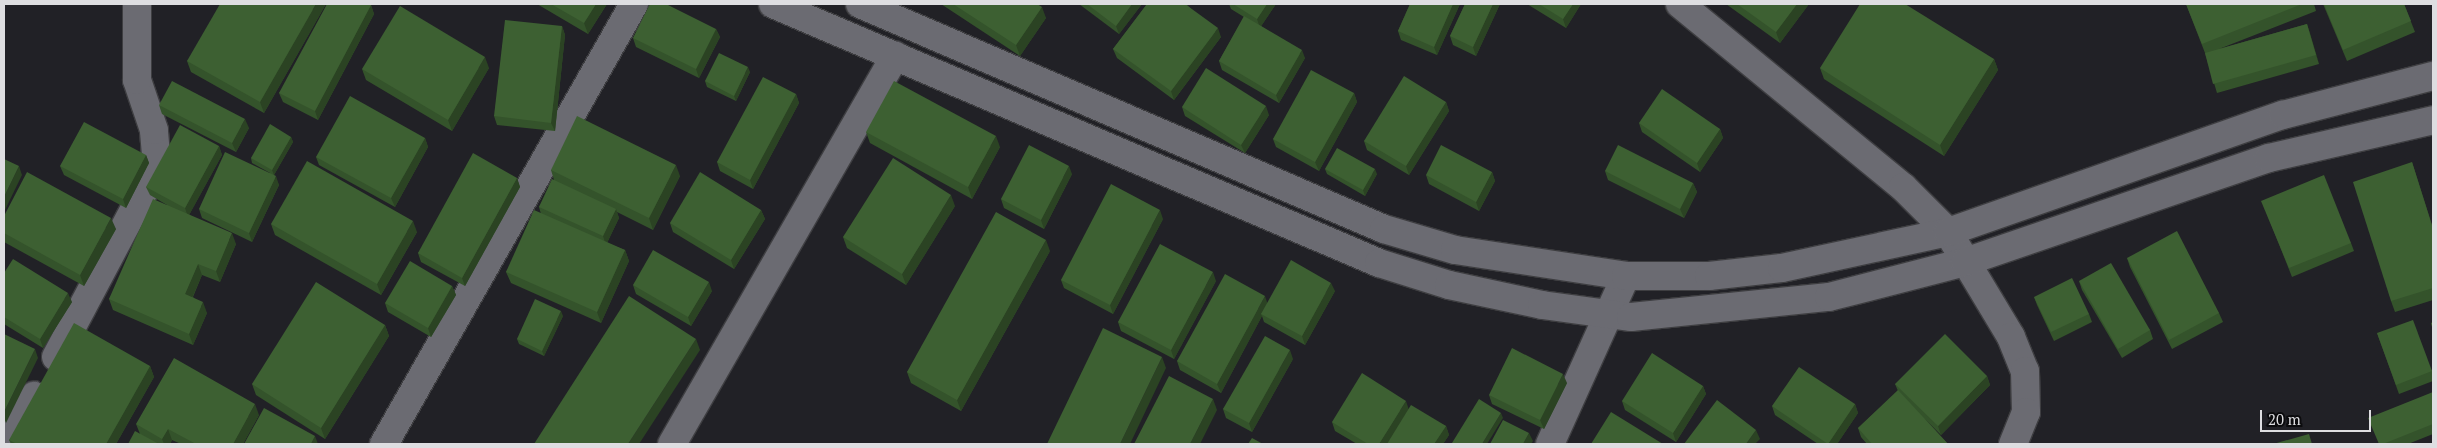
<!DOCTYPE html>
<style>
body{margin:0}
#map{position:relative;width:2437px;height:448px;overflow:hidden;background:#212126;font-family:"PT Serif",serif}
div>[style]{position:absolute}
.roads{filter:drop-shadow(1px 0 #3e3e41) drop-shadow(-1px 0 #3e3e41) drop-shadow(0 1px #3e3e41) drop-shadow(0 -1px #3e3e41)}
.minor>*{height:28px;margin:-14px;padding:0 14px;transform-origin:14px;border-radius:14px;background:#6b6b72}
.tertiary>*{height:28px;margin:-14px;padding:0 14px;transform-origin:14px;border-radius:14px;background:#6b6b72}
.wall>*{inset:0;background:#34532b}
.shaded-wall>*{inset:0;background:#2b4323}
.building>*{inset:0;background:#3d6032}
span{translate:-50% -50%;white-space:nowrap;text-align:center;line-height:1.15;-webkit-text-stroke:4px #0b0b0d;paint-order:stroke}
.frame{position:absolute;inset:0;border:5px solid #dedee1;pointer-events:none}
.scale{position:absolute;left:2260px;top:410px;width:111px;height:22px;box-sizing:border-box;border:2px solid #dedee1;border-top:0;padding-left:6px;font-size:15px;line-height:18px;white-space:nowrap;color:#dedee1;-webkit-text-stroke:4px #0b0b0d;paint-order:stroke}
</style>
<div id="map">
<div class="roads">
<div class="minor">
<i style="left:1680px;top:4px;width:288px;rotate:39.4deg"></i>
<i style="left:1903px;top:187px;width:64px;rotate:45deg"></i>
<i style="left:1948px;top:232px;width:122px;rotate:59deg"></i>
<i style="left:2011px;top:337px;width:37px;rotate:68deg"></i>
<i style="left:2025px;top:371px;width:41px;rotate:88.6deg"></i>
<i style="left:2026px;top:412px;width:35px;rotate:112deg"></i>
<i style="left:56px;top:357px;width:216px;rotate:-62.1deg"></i>
<i style="left:157px;top:166px;width:36px;rotate:-95deg"></i>
<i style="left:154px;top:130px;width:53px;rotate:-108.8deg"></i>
<i style="left:137px;top:80px;width:76px;rotate:-90deg"></i>
<i style="left:6px;top:444px;width:56px;rotate:-59.7deg"></i>
<i style="left:384px;top:444px;width:506px;rotate:-60.4deg"></i>
<i style="left:672px;top:444px;width:448px;rotate:-60.1deg"></i>
<i style="left:1550px;top:444px;width:184px;rotate:-65.7deg"></i>
</div>
<div class="tertiary">
<i style="left:773px;top:4px;width:659px;rotate:23.14deg"></i>
<i style="left:1379px;top:263px;width:73px;rotate:17.4deg"></i>
<i style="left:1449px;top:285px;width:95px;rotate:12.1deg"></i>
<i style="left:1542px;top:305px;width:90px;rotate:7.7deg"></i>
<i style="left:1631px;top:317px;width:199px;rotate:-5.8deg"></i>
<i style="left:1829px;top:297px;width:140px;rotate:-14.4deg"></i>
<i style="left:1965px;top:262px;width:321px;rotate:-18.9deg"></i>
<i style="left:2269px;top:158px;width:168px;rotate:-13deg"></i>
<i style="left:860px;top:4px;width:570px;rotate:23.24deg"></i>
<i style="left:1384px;top:229px;width:74px;rotate:16.5deg"></i>
<i style="left:1455px;top:250px;width:173px;rotate:8.6deg"></i>
<i style="left:1626px;top:276px;width:83px"></i>
<i style="left:1709px;top:276px;width:73px;rotate:-6.3deg"></i>
<i style="left:1782px;top:268px;width:170px;rotate:-12.2deg"></i>
<i style="left:1948px;top:232px;width:355px;rotate:-19.3deg"></i>
<i style="left:2283px;top:115px;width:155px;rotate:-14.6deg"></i>
</div>
</div>
<div class="wall">
<i style="clip-path:polygon(326px 4px,264px 113px,191px 72px,187px 61px)"></i>
<i style="clip-path:polygon(537px 4px,607px 4px,588px 34px)"></i>
<i style="clip-path:polygon(941px 4px,1037px 4px,1046px 18px,1020px 56px)"></i>
<i style="clip-path:polygon(1079px 4px,1142px 4px,1119px 34px)"></i>
<i style="clip-path:polygon(1147px 4px,1188px 4px,1187px 5px,1221px 37px,1174px 100px,1117px 58px,1113px 49px)"></i>
<i style="clip-path:polygon(1229px 4px,1276px 4px,1261px 26px,1305px 58px,1279px 103px,1222px 70px,1219px 61px,1244px 17px,1231px 9px)"></i>
<i style="clip-path:polygon(1410px 4px,1460px 4px,1437px 55px,1401px 40px,1398px 31px)"></i>
<i style="clip-path:polygon(1465px 4px,1500px 4px,1476px 56px,1453px 45px,1450px 36px)"></i>
<i style="clip-path:polygon(1527px 4px,1581px 4px,1566px 28px)"></i>
<i style="clip-path:polygon(1726px 4px,1809px 4px,1780px 43px)"></i>
<i style="clip-path:polygon(2186px 4px,2314px 4px,2316px 11px,2219px 49px,2307px 24px,2319px 64px,2217px 93px,2205px 53px)"></i>
<i style="clip-path:polygon(2323px 4px,2404px 4px,2415px 32px,2347px 61px)"></i>
<i style="clip-path:polygon(371px 5px,374px 14px,318px 120px,283px 102px,279px 93px)"></i>
<i style="clip-path:polygon(562px 26px,565px 35px,555px 131px,497px 125px,494px 116px)"></i>
<i style="clip-path:polygon(716px 29px,720px 37px,699px 78px,636px 47px,633px 38px)"></i>
<i style="clip-path:polygon(1994px 59px,1998px 70px,1944px 156px,1824px 79px,1820px 68px)"></i>
<i style="clip-path:polygon(489px 68px,452px 131px,366px 80px,362px 69px)"></i>
<i style="clip-path:polygon(750px 72px,736px 101px,707px 87px,705px 81px)"></i>
<i style="clip-path:polygon(1354px 93px,1357px 102px,1319px 171px,1276px 147px,1273px 139px)"></i>
<i style="clip-path:polygon(796px 94px,799px 103px,753px 189px,720px 171px,717px 162px)"></i>
<i style="clip-path:polygon(1446px 102px,1449px 111px,1409px 175px,1367px 150px,1364px 141px)"></i>
<i style="clip-path:polygon(159px 105px,249px 128px,236px 152px,162px 114px)"></i>
<i style="clip-path:polygon(1182px 107px,1269px 115px,1245px 153px,1185px 116px)"></i>
<i style="clip-path:polygon(1639px 123px,1720px 129px,1723px 138px,1700px 172px,1642px 132px)"></i>
<i style="clip-path:polygon(866px 132px,1000px 147px,972px 199px,870px 143px)"></i>
<i style="clip-path:polygon(291px 137px,293px 142px,274px 175px,279px 185px,252px 242px,202px 218px,199px 209px,270px 173px,252px 163px,251px 158px)"></i>
<i style="clip-path:polygon(425px 138px,428px 147px,395px 207px,319px 165px,316px 157px)"></i>
<i style="clip-path:polygon(219px 146px,222px 155px,189px 215px,236px 244px,220px 282px,202px 275px,193px 297px,207px 313px,193px 345px,113px 310px,109px 299px,167px 205px,150px 195px,146px 187px)"></i>
<i style="clip-path:polygon(146px 155px,149px 163px,126px 208px,64px 175px,60px 166px)"></i>
<i style="clip-path:polygon(2412px 162px,2433px 228px,2433px 300px,2395px 312px,2391px 301px)"></i>
<i style="clip-path:polygon(1325px 169px,1377px 174px,1365px 196px,1327px 174px)"></i>
<i style="clip-path:polygon(551px 170px,680px 176px,653px 230px,617px 212px,619px 218px,607px 243px,625px 250px,629px 261px,601px 323px,511px 283px,506px 272px,541px 214px,539px 207px,554px 180px)"></i>
<i style="clip-path:polygon(1605px 171px,1693px 183px,1697px 192px,1684px 218px,1608px 180px)"></i>
<i style="clip-path:polygon(1492px 172px,1495px 181px,1479px 211px,1429px 184px,1426px 175px)"></i>
<i style="clip-path:polygon(1072px 174px,1044px 229px,1004px 208px,1001px 199px)"></i>
<i style="clip-path:polygon(517px 178px,520px 187px,465px 286px,421px 262px,418px 253px)"></i>
<i style="clip-path:polygon(955px 206px,906px 285px,847px 248px,843px 237px)"></i>
<i style="clip-path:polygon(2265px 209px,2351px 243px,2354px 251px,2292px 277px)"></i>
<i style="clip-path:polygon(761px 210px,765px 219px,734px 269px,673px 232px,670px 223px)"></i>
<i style="clip-path:polygon(4px 216px,116px 229px,84px 286px,4px 242px)"></i>
<i style="clip-path:polygon(1163px 219px,1113px 314px,1064px 288px,1061px 280px)"></i>
<i style="clip-path:polygon(271px 224px,417px 232px,381px 295px,275px 235px)"></i>
<i style="clip-path:polygon(1050px 251px,961px 411px,911px 383px,907px 372px)"></i>
<i style="clip-path:polygon(2127px 258px,2219px 313px,2223px 322px,2172px 349px,2130px 267px)"></i>
<i style="clip-path:polygon(4px 273px,72px 302px,43px 348px,4px 324px)"></i>
<i style="clip-path:polygon(1216px 281px,1174px 359px,1121px 331px,1118px 322px)"></i>
<i style="clip-path:polygon(2079px 281px,2150px 330px,2153px 339px,2122px 358px,2082px 290px)"></i>
<i style="clip-path:polygon(633px 285px,712px 291px,691px 326px,636px 294px)"></i>
<i style="clip-path:polygon(452px 286px,456px 295px,431px 337px,388px 312px,385px 303px)"></i>
<i style="clip-path:polygon(1335px 291px,1305px 345px,1264px 322px,1262px 316px,1221px 393px,1180px 370px,1177px 361px,1267px 303px)"></i>
<i style="clip-path:polygon(2034px 297px,2089px 314px,2092px 322px,2054px 341px,2037px 305px)"></i>
<i style="clip-path:polygon(563px 316px,544px 356px,519px 344px,517px 339px)"></i>
<i style="clip-path:polygon(385px 325px,389px 336px,325px 439px,256px 395px,252px 384px)"></i>
<i style="clip-path:polygon(2377px 333px,2432px 371px,2433px 375px,2433px 381px,2399px 394px)"></i>
<i style="clip-path:polygon(1293px 359px,1252px 432px,1226px 418px,1223px 409px)"></i>
<i style="clip-path:polygon(150px 366px,154px 377px,116px 444px,11px 444px,9px 440px)"></i>
<i style="clip-path:polygon(1987px 376px,1990px 385px,1941px 435px,1925px 419px,1948px 444px,1867px 444px,1861px 437px,1858px 428px,1898px 391px,1895px 384px)"></i>
<i style="clip-path:polygon(1567px 383px,1544px 429px,1492px 404px,1489px 395px)"></i>
<i style="clip-path:polygon(1703px 386px,1706px 394px,1676px 442px,1625px 410px,1622px 401px)"></i>
<i style="clip-path:polygon(2433px 392px,2433px 434px,2408px 444px,2378px 444px)"></i>
<i style="clip-path:polygon(1855px 404px,1858px 413px,1837px 444px,1818px 444px,1775px 415px,1772px 406px)"></i>
<i style="clip-path:polygon(1409px 409px,1446px 426px,1449px 435px,1443px 444px,1357px 444px,1335px 431px,1332px 422px)"></i>
<i style="clip-path:polygon(259px 415px,243px 444px,181px 444px,172px 440px,170px 444px,128px 444px,140px 434px,136px 424px)"></i>
</div>
<div class="shaded-wall">
<i style="clip-path:polygon(316px 4px,326px 4px,264px 113px,260px 102px)"></i>
<i style="clip-path:polygon(596px 4px,607px 4px,588px 34px,584px 23px)"></i>
<i style="clip-path:polygon(1132px 4px,1142px 4px,1119px 34px,1116px 26px)"></i>
<i style="clip-path:polygon(1267px 4px,1276px 4px,1260px 28px,1257px 19px)"></i>
<i style="clip-path:polygon(1453px 4px,1460px 4px,1437px 55px,1434px 47px)"></i>
<i style="clip-path:polygon(1493px 4px,1500px 4px,1476px 56px,1473px 47px)"></i>
<i style="clip-path:polygon(1573px 4px,1581px 4px,1566px 28px,1563px 19px)"></i>
<i style="clip-path:polygon(1797px 4px,1809px 4px,1780px 43px,1776px 32px)"></i>
<i style="clip-path:polygon(371px 5px,374px 14px,318px 120px,315px 111px)"></i>
<i style="clip-path:polygon(1042px 7px,1046px 18px,1020px 56px,1016px 45px)"></i>
<i style="clip-path:polygon(2307px 24px,2310px 33px,2319px 64px,2316px 55px)"></i>
<i style="clip-path:polygon(562px 26px,565px 35px,555px 131px,551px 123px)"></i>
<i style="clip-path:polygon(1218px 28px,1221px 37px,1174px 100px,1171px 91px)"></i>
<i style="clip-path:polygon(716px 29px,720px 37px,699px 78px,696px 69px)"></i>
<i style="clip-path:polygon(1302px 50px,1305px 58px,1279px 103px,1276px 95px)"></i>
<i style="clip-path:polygon(485px 57px,489px 68px,452px 131px,448px 120px)"></i>
<i style="clip-path:polygon(1994px 59px,1998px 70px,1944px 156px,1940px 145px)"></i>
<i style="clip-path:polygon(748px 67px,750px 72px,736px 101px,734px 96px)"></i>
<i style="clip-path:polygon(1354px 93px,1357px 102px,1319px 171px,1315px 162px)"></i>
<i style="clip-path:polygon(796px 94px,799px 103px,753px 189px,750px 180px)"></i>
<i style="clip-path:polygon(1446px 102px,1449px 111px,1409px 175px,1406px 166px)"></i>
<i style="clip-path:polygon(1266px 106px,1269px 115px,1245px 153px,1241px 145px)"></i>
<i style="clip-path:polygon(245px 119px,249px 128px,236px 152px,232px 143px)"></i>
<i style="clip-path:polygon(1720px 129px,1723px 138px,1700px 172px,1697px 163px)"></i>
<i style="clip-path:polygon(996px 136px,1000px 147px,972px 199px,968px 187px)"></i>
<i style="clip-path:polygon(291px 137px,293px 142px,274px 175px,272px 170px)"></i>
<i style="clip-path:polygon(425px 138px,428px 147px,395px 207px,391px 198px)"></i>
<i style="clip-path:polygon(219px 146px,222px 155px,188px 217px,185px 208px)"></i>
<i style="clip-path:polygon(146px 155px,149px 163px,126px 208px,123px 199px)"></i>
<i style="clip-path:polygon(676px 165px,680px 176px,653px 230px,649px 218px)"></i>
<i style="clip-path:polygon(19px 166px,22px 175px,4px 212px,4px 197px)"></i>
<i style="clip-path:polygon(1069px 166px,1072px 174px,1044px 229px,1041px 220px)"></i>
<i style="clip-path:polygon(1375px 169px,1377px 174px,1365px 196px,1363px 190px)"></i>
<i style="clip-path:polygon(1492px 172px,1495px 181px,1479px 211px,1476px 202px)"></i>
<i style="clip-path:polygon(276px 176px,279px 185px,252px 242px,249px 233px)"></i>
<i style="clip-path:polygon(517px 178px,520px 187px,465px 286px,462px 278px)"></i>
<i style="clip-path:polygon(1693px 183px,1697px 192px,1684px 218px,1680px 209px)"></i>
<i style="clip-path:polygon(951px 195px,955px 206px,906px 285px,902px 274px)"></i>
<i style="clip-path:polygon(616px 209px,619px 218px,606px 245px,603px 236px)"></i>
<i style="clip-path:polygon(761px 210px,765px 219px,734px 269px,731px 260px)"></i>
<i style="clip-path:polygon(1160px 210px,1163px 219px,1113px 314px,1110px 305px)"></i>
<i style="clip-path:polygon(111px 218px,116px 229px,84px 286px,80px 275px)"></i>
<i style="clip-path:polygon(413px 221px,417px 232px,381px 295px,377px 284px)"></i>
<i style="clip-path:polygon(232px 233px,236px 244px,220px 282px,216px 271px)"></i>
<i style="clip-path:polygon(1046px 240px,1050px 251px,961px 411px,957px 400px)"></i>
<i style="clip-path:polygon(625px 250px,629px 261px,601px 323px,597px 312px)"></i>
<i style="clip-path:polygon(198px 264px,202px 275px,189px 305px,185px 294px)"></i>
<i style="clip-path:polygon(1213px 272px,1216px 281px,1174px 359px,1171px 350px)"></i>
<i style="clip-path:polygon(709px 282px,712px 291px,691px 326px,688px 317px)"></i>
<i style="clip-path:polygon(1331px 283px,1335px 291px,1305px 345px,1302px 336px)"></i>
<i style="clip-path:polygon(452px 286px,456px 295px,431px 337px,428px 328px)"></i>
<i style="clip-path:polygon(68px 293px,72px 302px,43px 348px,40px 339px)"></i>
<i style="clip-path:polygon(1265px 296px,1268px 305px,1261px 314px,1262px 316px,1221px 393px,1217px 384px)"></i>
<i style="clip-path:polygon(203px 302px,207px 313px,193px 345px,189px 334px)"></i>
<i style="clip-path:polygon(561px 311px,563px 316px,544px 356px,542px 351px)"></i>
<i style="clip-path:polygon(385px 325px,389px 336px,325px 439px,321px 428px)"></i>
<i style="clip-path:polygon(696px 339px,700px 350px,639px 444px,628px 444px)"></i>
<i style="clip-path:polygon(35px 349px,38px 358px,6px 423px,4px 418px,4px 412px)"></i>
<i style="clip-path:polygon(1290px 350px,1293px 359px,1252px 432px,1249px 423px)"></i>
<i style="clip-path:polygon(1162px 357px,1166px 368px,1130px 444px,1120px 444px)"></i>
<i style="clip-path:polygon(150px 366px,154px 377px,116px 444px,106px 444px)"></i>
<i style="clip-path:polygon(1563px 374px,1567px 383px,1544px 429px,1540px 420px)"></i>
<i style="clip-path:polygon(1987px 376px,1990px 385px,1941px 435px,1938px 426px)"></i>
<i style="clip-path:polygon(1703px 386px,1706px 394px,1676px 442px,1673px 433px)"></i>
<i style="clip-path:polygon(1213px 399px,1217px 410px,1200px 444px,1190px 444px)"></i>
<i style="clip-path:polygon(1406px 401px,1409px 410px,1388px 444px,1379px 444px)"></i>
<i style="clip-path:polygon(255px 404px,259px 415px,243px 444px,233px 444px)"></i>
<i style="clip-path:polygon(1855px 404px,1858px 413px,1837px 444px,1828px 444px)"></i>
<i style="clip-path:polygon(1501px 413px,1503px 418px,1487px 444px,1482px 444px)"></i>
<i style="clip-path:polygon(1446px 426px,1449px 435px,1443px 444px,1434px 444px)"></i>
<i style="clip-path:polygon(168px 429px,172px 440px,170px 444px,164px 444px,162px 439px)"></i>
<i style="clip-path:polygon(1756px 430px,1760px 439px,1755px 444px,1746px 444px)"></i>
<i style="clip-path:polygon(1529px 433px,1533px 441px,1531px 444px,1523px 444px)"></i>
<i style="clip-path:polygon(315px 436px,318px 444px,311px 444px)"></i>
</div>
<div class="building">
<i style="clip-path:polygon(220px 4px,316px 4px,260px 102px,187px 61px)"></i>
<i style="clip-path:polygon(327px 4px,369px 4px,371px 5px,315px 111px,279px 93px)"></i>
<i style="clip-path:polygon(551px 4px,596px 4px,584px 23px)"></i>
<i style="clip-path:polygon(650px 4px,666px 4px,716px 29px,696px 69px,633px 38px)"></i>
<i style="clip-path:polygon(953px 4px,1037px 4px,1042px 7px,1016px 45px)"></i>
<i style="clip-path:polygon(1087px 4px,1132px 4px,1116px 26px)"></i>
<i style="clip-path:polygon(1147px 4px,1185px 4px,1218px 28px,1171px 91px,1113px 49px)"></i>
<i style="clip-path:polygon(1233px 4px,1267px 4px,1257px 19px)"></i>
<i style="clip-path:polygon(1410px 4px,1453px 4px,1434px 47px,1398px 31px)"></i>
<i style="clip-path:polygon(1465px 4px,1493px 4px,1473px 47px,1450px 36px)"></i>
<i style="clip-path:polygon(1539px 4px,1573px 4px,1563px 19px)"></i>
<i style="clip-path:polygon(1737px 4px,1797px 4px,1776px 32px)"></i>
<i style="clip-path:polygon(1860px 4px,1905px 4px,1994px 59px,1940px 145px,1820px 68px)"></i>
<i style="clip-path:polygon(2186px 4px,2302px 4px,2202px 44px)"></i>
<i style="clip-path:polygon(2324px 4px,2404px 4px,2411px 21px,2343px 50px)"></i>
<i style="clip-path:polygon(400px 6px,485px 57px,448px 120px,362px 69px)"></i>
<i style="clip-path:polygon(1244px 16px,1302px 50px,1276px 95px,1219px 61px)"></i>
<i style="clip-path:polygon(505px 20px,562px 26px,551px 123px,494px 116px)"></i>
<i style="clip-path:polygon(2307px 24px,2316px 55px,2213px 84px,2205px 53px)"></i>
<i style="clip-path:polygon(719px 53px,748px 67px,734px 96px,705px 81px)"></i>
<i style="clip-path:polygon(1206px 68px,1266px 106px,1241px 145px,1182px 107px)"></i>
<i style="clip-path:polygon(1311px 70px,1354px 93px,1315px 162px,1273px 139px)"></i>
<i style="clip-path:polygon(1404px 76px,1446px 102px,1406px 166px,1364px 141px)"></i>
<i style="clip-path:polygon(763px 77px,796px 94px,750px 180px,717px 162px)"></i>
<i style="clip-path:polygon(172px 81px,245px 119px,232px 143px,159px 105px)"></i>
<i style="clip-path:polygon(894px 81px,996px 136px,968px 187px,866px 132px)"></i>
<i style="clip-path:polygon(1662px 89px,1720px 129px,1697px 163px,1639px 123px)"></i>
<i style="clip-path:polygon(350px 96px,425px 138px,391px 198px,316px 157px)"></i>
<i style="clip-path:polygon(577px 116px,676px 165px,649px 218px,551px 170px)"></i>
<i style="clip-path:polygon(84px 122px,146px 155px,123px 199px,60px 166px)"></i>
<i style="clip-path:polygon(270px 124px,291px 137px,272px 170px,251px 158px)"></i>
<i style="clip-path:polygon(180px 125px,219px 146px,185px 208px,146px 187px)"></i>
<i style="clip-path:polygon(1029px 145px,1069px 166px,1041px 220px,1001px 199px)"></i>
<i style="clip-path:polygon(1441px 145px,1492px 172px,1476px 202px,1426px 175px)"></i>
<i style="clip-path:polygon(1618px 145px,1693px 183px,1680px 209px,1605px 171px)"></i>
<i style="clip-path:polygon(1337px 148px,1375px 169px,1363px 190px,1325px 169px)"></i>
<i style="clip-path:polygon(225px 152px,276px 176px,249px 233px,199px 209px)"></i>
<i style="clip-path:polygon(473px 153px,517px 178px,462px 278px,418px 253px)"></i>
<i style="clip-path:polygon(893px 158px,951px 195px,902px 274px,843px 237px)"></i>
<i style="clip-path:polygon(4px 159px,19px 166px,4px 197px)"></i>
<i style="clip-path:polygon(307px 161px,413px 221px,377px 284px,271px 224px)"></i>
<i style="clip-path:polygon(2412px 162px,2433px 229px,2433px 288px,2391px 301px,2353px 182px)"></i>
<i style="clip-path:polygon(27px 172px,111px 218px,80px 275px,4px 233px,4px 216px)"></i>
<i style="clip-path:polygon(700px 172px,761px 210px,731px 260px,670px 223px)"></i>
<i style="clip-path:polygon(2324px 175px,2351px 243px,2289px 268px,2261px 201px)"></i>
<i style="clip-path:polygon(552px 179px,616px 209px,603px 236px,539px 207px)"></i>
<i style="clip-path:polygon(1111px 184px,1160px 210px,1110px 305px,1061px 280px)"></i>
<i style="clip-path:polygon(153px 199px,232px 233px,216px 271px,198px 264px,185px 294px,203px 302px,189px 334px,109px 299px)"></i>
<i style="clip-path:polygon(534px 210px,625px 250px,597px 312px,506px 272px)"></i>
<i style="clip-path:polygon(996px 212px,1046px 240px,957px 400px,907px 372px)"></i>
<i style="clip-path:polygon(2177px 231px,2219px 313px,2169px 340px,2127px 258px)"></i>
<i style="clip-path:polygon(1160px 244px,1213px 272px,1171px 350px,1118px 322px)"></i>
<i style="clip-path:polygon(653px 250px,709px 282px,688px 317px,633px 285px)"></i>
<i style="clip-path:polygon(13px 259px,68px 293px,40px 339px,4px 317px,4px 273px)"></i>
<i style="clip-path:polygon(1291px 260px,1331px 283px,1302px 336px,1261px 314px)"></i>
<i style="clip-path:polygon(410px 261px,452px 286px,428px 328px,385px 303px)"></i>
<i style="clip-path:polygon(2111px 263px,2150px 330px,2118px 349px,2079px 281px)"></i>
<i style="clip-path:polygon(1225px 274px,1265px 296px,1217px 384px,1177px 361px)"></i>
<i style="clip-path:polygon(2072px 278px,2089px 314px,2051px 332px,2034px 297px)"></i>
<i style="clip-path:polygon(316px 282px,385px 325px,321px 428px,252px 384px)"></i>
<i style="clip-path:polygon(629px 296px,696px 339px,628px 444px,534px 444px)"></i>
<i style="clip-path:polygon(535px 299px,561px 311px,542px 351px,517px 339px)"></i>
<i style="clip-path:polygon(2413px 320px,2432px 371px,2396px 385px,2377px 333px)"></i>
<i style="clip-path:polygon(2433px 322px,2433px 331px,2431px 323px)"></i>
<i style="clip-path:polygon(74px 323px,150px 366px,106px 444px,17px 444px,9px 440px)"></i>
<i style="clip-path:polygon(1103px 328px,1162px 357px,1120px 444px,1047px 444px)"></i>
<i style="clip-path:polygon(4px 334px,35px 349px,4px 412px)"></i>
<i style="clip-path:polygon(1945px 334px,1987px 376px,1938px 426px,1895px 384px)"></i>
<i style="clip-path:polygon(1265px 336px,1290px 350px,1249px 423px,1223px 409px)"></i>
<i style="clip-path:polygon(1512px 348px,1563px 374px,1540px 420px,1489px 395px)"></i>
<i style="clip-path:polygon(1652px 353px,1703px 386px,1673px 433px,1622px 401px)"></i>
<i style="clip-path:polygon(174px 358px,255px 404px,233px 444px,196px 444px,168px 429px,162px 439px,136px 424px)"></i>
<i style="clip-path:polygon(1799px 367px,1855px 404px,1828px 444px,1772px 406px)"></i>
<i style="clip-path:polygon(1362px 373px,1406px 401px,1379px 444px,1368px 444px,1332px 422px)"></i>
<i style="clip-path:polygon(1169px 376px,1213px 399px,1190px 444px,1134px 444px)"></i>
<i style="clip-path:polygon(1898px 390px,1948px 444px,1872px 444px,1858px 428px)"></i>
<i style="clip-path:polygon(2433px 392px,2433px 424px,2383px 444px,2379px 444px,2368px 418px)"></i>
<i style="clip-path:polygon(1479px 399px,1501px 413px,1482px 444px,1454px 444px,1452px 443px)"></i>
<i style="clip-path:polygon(1717px 400px,1756px 430px,1746px 444px,1684px 444px)"></i>
<i style="clip-path:polygon(1411px 405px,1446px 426px,1434px 444px,1387px 444px)"></i>
<i style="clip-path:polygon(264px 408px,315px 436px,311px 444px,244px 444px)"></i>
<i style="clip-path:polygon(1611px 412px,1663px 444px,1591px 444px)"></i>
<i style="clip-path:polygon(1503px 420px,1529px 433px,1523px 444px,1490px 444px)"></i>
<i style="clip-path:polygon(135px 431px,159px 444px,128px 444px)"></i>
<i style="clip-path:polygon(2309px 434px,2312px 444px,2273px 444px)"></i>
<i style="clip-path:polygon(1252px 438px,1263px 444px,1248px 444px)"></i>
</div>
<div class="frame"></div>
<div class="scale">20 m</div>
</div>
